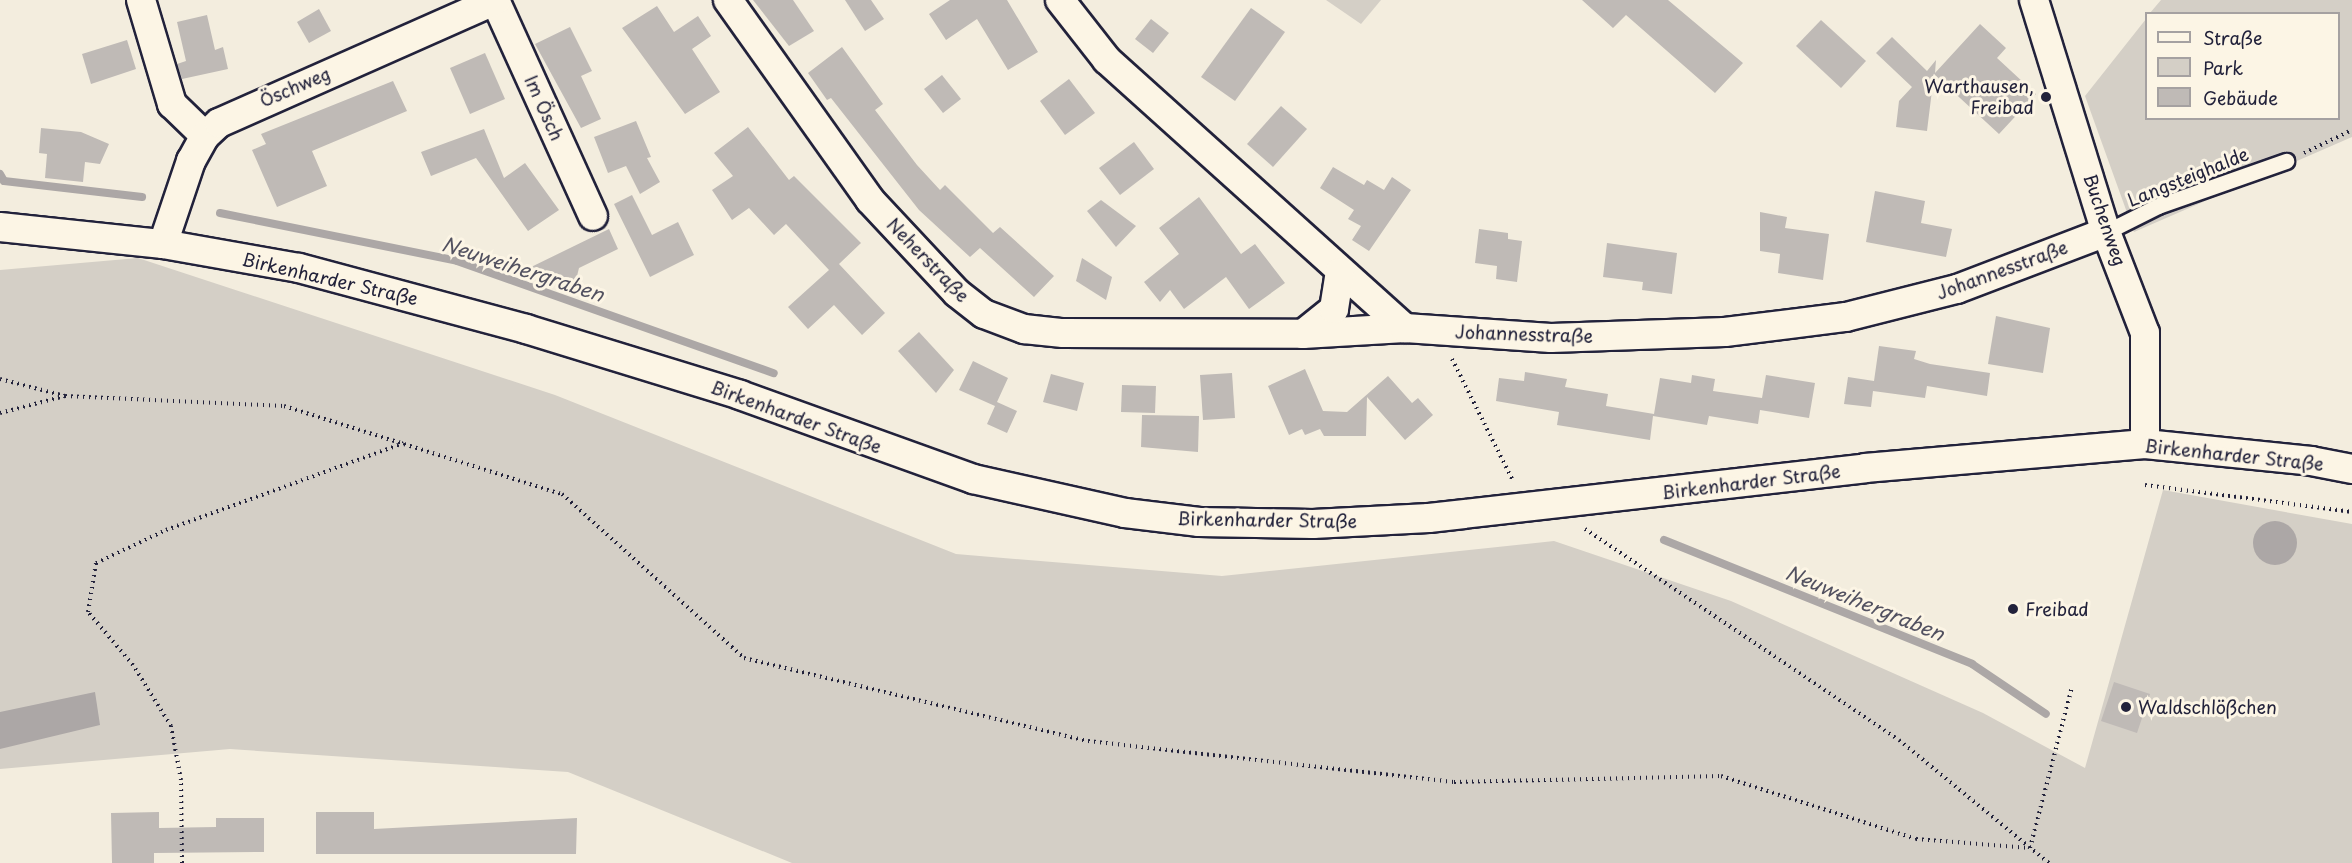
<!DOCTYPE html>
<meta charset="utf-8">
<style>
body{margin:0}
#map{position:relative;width:2352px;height:863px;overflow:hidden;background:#f3edde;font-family:"Playpen Sans",sans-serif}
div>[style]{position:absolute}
.green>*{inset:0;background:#d4cfc6}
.water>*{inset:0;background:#aca7a6}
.round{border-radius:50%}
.stream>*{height:8px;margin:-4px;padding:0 4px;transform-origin:4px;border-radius:4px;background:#aca7a6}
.building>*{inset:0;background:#bfbab6}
.path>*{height:4px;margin-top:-2px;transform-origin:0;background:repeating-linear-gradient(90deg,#22223b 0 1.5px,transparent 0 6px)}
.roads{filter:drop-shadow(2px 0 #22223b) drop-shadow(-2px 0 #22223b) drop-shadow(0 2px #22223b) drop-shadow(0 -2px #22223b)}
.lane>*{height:15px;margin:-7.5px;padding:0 7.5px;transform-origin:7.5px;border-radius:7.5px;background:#fcf5e5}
.street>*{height:28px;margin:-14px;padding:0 14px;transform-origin:14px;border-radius:14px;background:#fcf5e5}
.dots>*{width:16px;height:16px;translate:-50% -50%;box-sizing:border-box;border:3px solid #fcf5e5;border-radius:50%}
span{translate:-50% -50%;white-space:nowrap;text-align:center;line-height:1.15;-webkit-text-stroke:6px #fcf5e5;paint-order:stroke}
.street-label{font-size:18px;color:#22223b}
.poi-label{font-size:18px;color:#22223b}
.right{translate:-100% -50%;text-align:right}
.left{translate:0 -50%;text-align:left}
.water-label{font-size:20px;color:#525160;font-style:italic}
.legend{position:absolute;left:2145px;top:12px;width:195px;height:108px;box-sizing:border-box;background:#fcf5e5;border:2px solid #a5a1a1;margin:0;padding:8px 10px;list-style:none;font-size:18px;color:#22223b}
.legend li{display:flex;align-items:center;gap:12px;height:30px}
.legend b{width:30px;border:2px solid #a5a1a1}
</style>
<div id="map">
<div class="green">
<i style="clip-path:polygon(1326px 0,1381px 0,1361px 24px)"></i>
<i style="clip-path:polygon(2161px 0,2352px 0,2352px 137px,2134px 232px,2085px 96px,2146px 19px,2146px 118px,2338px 118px,2338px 14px,2150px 13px)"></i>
<i style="clip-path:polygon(138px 258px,555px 395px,956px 554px,1222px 576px,1554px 541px,1731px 601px,1983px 713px,2085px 768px,2163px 490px,2352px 524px,2352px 863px,792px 863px,568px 772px,230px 749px,0 769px,0 270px)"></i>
</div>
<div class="water">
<i class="round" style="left:2253px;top:521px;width:44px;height:44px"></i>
<i style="clip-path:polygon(95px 692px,100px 725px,0 749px,0 712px)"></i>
</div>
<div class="stream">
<i style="left:0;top:174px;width:8px;rotate:60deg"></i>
<i style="left:4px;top:181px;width:139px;rotate:6.6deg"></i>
<i style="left:220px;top:213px;width:242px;rotate:11.4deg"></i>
<i style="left:457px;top:261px;width:336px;rotate:19.5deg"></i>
<i style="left:1664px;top:540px;width:332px;rotate:21.9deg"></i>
<i style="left:1972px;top:664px;width:89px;rotate:34deg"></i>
</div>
<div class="building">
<i style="clip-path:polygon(753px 0,793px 0,814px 31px,789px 46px)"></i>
<i style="clip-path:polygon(845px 0,871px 0,884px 19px,865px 31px)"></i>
<i style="clip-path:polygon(950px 0,1007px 0,1038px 52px,1008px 70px,977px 19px,946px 40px,929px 14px)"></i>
<i style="clip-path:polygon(1582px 0,1668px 0,1743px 63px,1715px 93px,1626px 15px,1613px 28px)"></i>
<i style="clip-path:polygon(657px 6px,674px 32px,698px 16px,711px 36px,692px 49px,720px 92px,685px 114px,622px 28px)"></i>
<i style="clip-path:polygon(1251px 8px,1285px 32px,1235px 101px,1201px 77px)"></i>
<i style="clip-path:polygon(319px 9px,331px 31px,309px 43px,297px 22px)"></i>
<i style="clip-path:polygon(207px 15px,215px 50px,223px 47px,228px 69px,182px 79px,177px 64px,186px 61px,177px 22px)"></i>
<i style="clip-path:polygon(1151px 19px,1169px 33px,1153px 53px,1135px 39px)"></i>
<i style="clip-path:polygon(1821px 20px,1866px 61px,1841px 88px,1796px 46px)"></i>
<i style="clip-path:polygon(1980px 24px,2006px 48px,1997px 58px,2036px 94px,1999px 134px,1934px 74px,1927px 131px,1896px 127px,1899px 101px,1912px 87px,1876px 53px,1892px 37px,1927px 71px,1936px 60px,1935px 73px)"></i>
<i style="clip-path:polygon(570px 27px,592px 71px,581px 76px,601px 119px,581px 128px,535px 44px)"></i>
<i style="clip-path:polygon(127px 40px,136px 69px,91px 84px,82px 54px)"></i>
<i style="clip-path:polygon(842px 47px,883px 104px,875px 110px,917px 165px,940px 190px,945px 185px,993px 233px,1000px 227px,1054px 276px,1034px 297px,980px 248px,970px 257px,919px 210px,831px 98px,827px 100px,808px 73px)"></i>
<i style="clip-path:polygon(485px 53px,505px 99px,470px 114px,450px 68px)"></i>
<i style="clip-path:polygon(942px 75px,961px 99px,943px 113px,924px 89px)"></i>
<i style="clip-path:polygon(1069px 79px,1095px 113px,1065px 135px,1040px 101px)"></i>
<i style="clip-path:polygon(393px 81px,407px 111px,312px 151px,327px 186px,277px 207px,252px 150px,266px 144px,261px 134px)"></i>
<i style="clip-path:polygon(1281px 106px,1307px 129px,1273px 167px,1247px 144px)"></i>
<i style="clip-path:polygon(636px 121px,651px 157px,647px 158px,660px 182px,640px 194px,626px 166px,608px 173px,594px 137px)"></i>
<i style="clip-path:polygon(748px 127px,789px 180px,794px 176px,861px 243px,839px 264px,885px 313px,862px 335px,834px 305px,808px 329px,788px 307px,829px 270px,786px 224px,774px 235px,749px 208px,732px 220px,712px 190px,733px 176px,714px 153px)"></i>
<i style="clip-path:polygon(41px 128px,81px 132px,109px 144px,100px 164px,85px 162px,83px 182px,45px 178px,47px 154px,39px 153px)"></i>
<i style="clip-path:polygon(484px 129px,504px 178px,525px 163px,559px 210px,528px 231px,476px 158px,431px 176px,421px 152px)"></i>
<i style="clip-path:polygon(1134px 142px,1154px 169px,1120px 195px,1099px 168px)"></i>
<i style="clip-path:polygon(1333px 167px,1364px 185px,1367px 180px,1384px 190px,1392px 177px,1411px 190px,1369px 251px,1352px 240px,1361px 226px,1348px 219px,1354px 210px,1320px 188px)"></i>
<i style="clip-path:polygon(1875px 191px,1925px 201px,1921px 223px,1952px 229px,1946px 257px,1866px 242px)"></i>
<i style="clip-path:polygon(632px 195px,652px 235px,678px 222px,694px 255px,650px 277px,614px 204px)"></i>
<i style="clip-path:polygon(1199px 197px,1241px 254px,1255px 244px,1285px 283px,1249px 309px,1226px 277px,1184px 309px,1170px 290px,1160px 302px,1144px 282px,1179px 254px,1159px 228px)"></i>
<i style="clip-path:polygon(1101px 200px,1136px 226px,1116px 247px,1087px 211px)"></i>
<i style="clip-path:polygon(1760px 212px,1787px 217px,1785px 228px,1829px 234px,1823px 280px,1778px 273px,1780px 254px,1760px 251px)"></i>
<i style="clip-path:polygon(609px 229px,618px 249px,579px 268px,575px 284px,525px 270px)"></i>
<i style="clip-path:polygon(1479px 229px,1508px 233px,1508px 239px,1522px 241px,1517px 282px,1496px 279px,1497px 266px,1475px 263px)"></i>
<i style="clip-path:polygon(1607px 243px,1677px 253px,1672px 294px,1642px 290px,1643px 282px,1603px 277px)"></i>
<i style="clip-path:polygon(1082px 258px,1112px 277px,1106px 300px,1076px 281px)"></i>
<i style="clip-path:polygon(1996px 316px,2050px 328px,2043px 373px,1988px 364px)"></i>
<i style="clip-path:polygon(919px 332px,954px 370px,936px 393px,898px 351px)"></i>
<i style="clip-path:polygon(1879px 346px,1916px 351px,1914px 359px,1930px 364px,1990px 373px,1987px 396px,1927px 386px,1925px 398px,1873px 391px,1871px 407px,1844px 404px,1848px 377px,1874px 381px)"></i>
<i style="clip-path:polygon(973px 361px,1008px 378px,997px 402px,1017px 411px,1007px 433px,987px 424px,995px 406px,959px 390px)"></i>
<i style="clip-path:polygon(1305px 369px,1323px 411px,1347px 412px,1388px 376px,1412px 403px,1418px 398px,1433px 415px,1405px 440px,1367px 397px,1366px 436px,1324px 436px,1320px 429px,1305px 435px,1302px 429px,1289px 435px,1268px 386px)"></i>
<i style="clip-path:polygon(1525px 372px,1567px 379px,1565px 387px,1608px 394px,1606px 406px,1654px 414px,1660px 378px,1691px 383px,1692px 375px,1715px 379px,1713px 391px,1762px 398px,1766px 375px,1815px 383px,1809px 418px,1760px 410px,1758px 424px,1709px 416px,1707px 425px,1653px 416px,1650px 440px,1557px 425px,1559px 412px,1496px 401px,1499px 378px,1524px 381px)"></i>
<i style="clip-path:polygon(1232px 373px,1235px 418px,1203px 420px,1200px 375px)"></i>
<i style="clip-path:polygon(1051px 374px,1084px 383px,1077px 411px,1043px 402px)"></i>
<i style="clip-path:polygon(1122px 385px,1156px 386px,1155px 413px,1121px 412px)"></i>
<i style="clip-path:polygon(1142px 415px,1199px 416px,1198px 452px,1141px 447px)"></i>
<i style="clip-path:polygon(2114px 682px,2150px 694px,2137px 733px,2101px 721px)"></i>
<i style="clip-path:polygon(159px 812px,159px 828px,216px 827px,216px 818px,264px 818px,264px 852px,154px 853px,154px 863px,112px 863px,111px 813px)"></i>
<i style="clip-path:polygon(316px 812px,374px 812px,374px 829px,577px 818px,576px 854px,316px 854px)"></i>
</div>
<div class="path">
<i style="left:2304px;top:153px;width:53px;rotate:-25.6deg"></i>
<i style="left:1452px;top:359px;width:136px;rotate:63.4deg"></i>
<i style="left:0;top:379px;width:67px;rotate:14.7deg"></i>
<i style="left:65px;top:396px;width:219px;rotate:2.6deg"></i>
<i style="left:284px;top:406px;width:292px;rotate:17.6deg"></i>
<i style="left:562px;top:494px;width:245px;rotate:42deg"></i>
<i style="left:744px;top:658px;width:354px;rotate:13.6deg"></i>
<i style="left:1088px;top:741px;width:368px;rotate:6.4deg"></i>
<i style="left:1454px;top:782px;width:267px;rotate:-1.3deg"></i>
<i style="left:1721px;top:776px;width:205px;rotate:17.9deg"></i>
<i style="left:1916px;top:839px;width:114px;rotate:4.5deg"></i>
<i style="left:2030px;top:848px;width:166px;rotate:-75.4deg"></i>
<i style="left:0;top:413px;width:67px;rotate:-14.7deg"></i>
<i style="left:2145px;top:485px;width:209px;rotate:7.4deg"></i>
<i style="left:1585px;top:529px;width:378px;rotate:33.9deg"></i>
<i style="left:1899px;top:740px;width:194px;rotate:39.4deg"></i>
<i style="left:182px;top:863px;width:83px;rotate:-90.7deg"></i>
<i style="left:181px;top:780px;width:55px;rotate:-100.5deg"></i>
<i style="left:171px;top:726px;width:72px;rotate:-121.9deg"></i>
<i style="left:133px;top:665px;width:70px;rotate:-130.3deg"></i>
<i style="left:88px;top:612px;width:50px;rotate:-80.7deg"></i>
<i style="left:96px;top:563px;width:77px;rotate:-25.2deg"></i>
<i style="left:166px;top:530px;width:253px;rotate:-20.1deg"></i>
</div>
<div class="roads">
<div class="lane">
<i style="left:2106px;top:232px;width:58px;rotate:-26.6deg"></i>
<i style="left:2158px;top:206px;width:136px;rotate:-19.4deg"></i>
</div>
<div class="street">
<i style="left:141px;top:0;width:109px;rotate:73.4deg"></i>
<i style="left:172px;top:104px;width:46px;rotate:44.1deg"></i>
<i style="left:495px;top:0;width:237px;rotate:65.6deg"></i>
<i style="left:728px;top:0;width:245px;rotate:54.6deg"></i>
<i style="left:870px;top:200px;width:127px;rotate:46.9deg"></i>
<i style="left:957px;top:293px;width:34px;rotate:38deg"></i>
<i style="left:984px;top:314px;width:43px;rotate:20.6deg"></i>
<i style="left:1024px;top:329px;width:39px;rotate:6deg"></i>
<i style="left:1063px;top:333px;width:240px;rotate:0.2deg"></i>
<i style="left:1303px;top:334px;width:102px;rotate:-3.4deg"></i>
<i style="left:1060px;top:0;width:76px;rotate:51.9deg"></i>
<i style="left:1107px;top:60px;width:401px;rotate:42deg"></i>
<i style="left:1405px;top:328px;width:146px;rotate:3.9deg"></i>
<i style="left:1551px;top:338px;width:174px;rotate:-2deg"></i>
<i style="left:1725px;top:332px;width:122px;rotate:-7.1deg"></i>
<i style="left:1846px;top:317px;width:114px;rotate:-14.2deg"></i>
<i style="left:1957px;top:289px;width:160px;rotate:-20.9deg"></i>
<i style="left:2034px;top:0;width:243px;rotate:72.8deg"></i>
<i style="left:2106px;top:232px;width:108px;rotate:68.9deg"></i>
<i style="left:2145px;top:333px;width:111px;rotate:90deg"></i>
<i style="left:0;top:227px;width:164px;rotate:6deg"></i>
<i style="left:163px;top:244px;width:138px;rotate:10deg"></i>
<i style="left:299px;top:268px;width:235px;rotate:15deg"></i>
<i style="left:526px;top:329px;width:224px;rotate:17.1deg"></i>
<i style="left:740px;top:395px;width:248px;rotate:19.8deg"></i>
<i style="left:973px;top:479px;width:156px;rotate:12.6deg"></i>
<i style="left:1125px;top:513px;width:75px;rotate:6.9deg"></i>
<i style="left:1199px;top:522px;width:114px;rotate:1deg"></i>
<i style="left:1313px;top:524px;width:116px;rotate:-3deg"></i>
<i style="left:1429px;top:518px;width:439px;rotate:-6.5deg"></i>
<i style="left:1865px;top:468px;width:281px;rotate:-4.9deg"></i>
<i style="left:2145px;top:444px;width:167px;rotate:5.8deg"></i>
<i style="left:2311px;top:461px;width:42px;rotate:11deg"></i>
<i style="left:163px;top:244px;width:88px;rotate:-71.4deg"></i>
<i style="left:191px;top:161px;width:29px;rotate:-61deg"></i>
<i style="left:205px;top:136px;width:19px;rotate:-43deg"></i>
<i style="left:219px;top:123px;width:303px;rotate:-23.9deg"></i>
<i style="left:1303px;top:334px;width:40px;rotate:-39deg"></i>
<i style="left:1334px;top:309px;width:37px;rotate:-81deg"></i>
</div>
</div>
<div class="dots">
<i style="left:2046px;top:97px;background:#22223b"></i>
<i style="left:2013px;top:609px;background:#22223b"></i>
<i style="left:2126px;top:707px;background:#22223b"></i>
</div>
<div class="street-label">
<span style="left:295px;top:87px;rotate:-23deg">Öschweg</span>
<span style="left:544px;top:108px;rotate:66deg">Im Ösch</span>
<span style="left:2188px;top:177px;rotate:-22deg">Langsteighalde</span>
<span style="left:2105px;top:220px;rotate:71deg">Buchenweg</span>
<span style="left:928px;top:260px;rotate:46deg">Neherstraße</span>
<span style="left:2002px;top:270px;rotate:-20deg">Johannesstraße</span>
<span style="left:330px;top:279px;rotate:13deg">Birkenharder Straße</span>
<span style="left:1524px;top:334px;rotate:2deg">Johannesstraße</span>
<span style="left:796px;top:417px;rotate:20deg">Birkenharder Straße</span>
<span style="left:2234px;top:455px;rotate:6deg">Birkenharder Straße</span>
<span style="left:1751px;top:482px;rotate:-7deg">Birkenharder Straße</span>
<span style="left:1267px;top:520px;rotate:1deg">Birkenharder Straße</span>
</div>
<div class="poi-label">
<span class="right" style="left:2034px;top:97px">Warthausen,<br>Freibad</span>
<span class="left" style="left:2025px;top:609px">Freibad</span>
<span class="left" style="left:2138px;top:707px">Waldschlößchen</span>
</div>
<div class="water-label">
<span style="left:523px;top:269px;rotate:18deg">Neuweihergraben</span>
<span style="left:1865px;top:603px;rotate:22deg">Neuweihergraben</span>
</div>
<ul class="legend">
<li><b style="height:8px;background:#fcf5e5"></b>Straße</li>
<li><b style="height:16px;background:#d4cfc6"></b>Park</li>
<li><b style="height:16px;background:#bfbab6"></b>Gebäude</li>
</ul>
</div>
